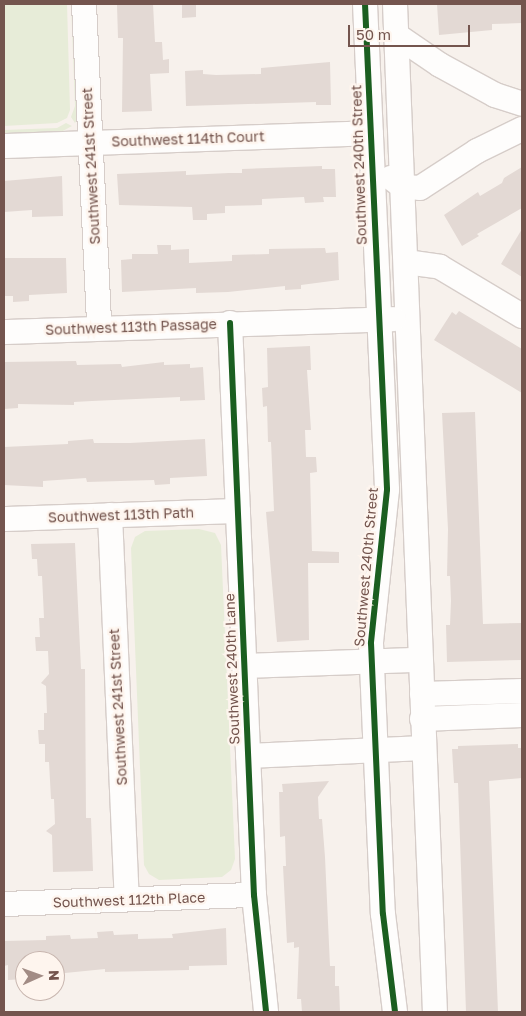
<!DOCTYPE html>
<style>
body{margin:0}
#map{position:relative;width:526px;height:1016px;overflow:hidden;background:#f7f1ec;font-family:"Golos Text",sans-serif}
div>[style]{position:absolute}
.green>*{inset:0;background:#e7ecd8}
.building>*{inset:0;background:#e3d9d4}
.roads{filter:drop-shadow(1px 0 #d6cdc9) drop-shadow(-1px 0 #d6cdc9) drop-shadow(0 1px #d6cdc9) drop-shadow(0 -1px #d6cdc9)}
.minor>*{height:24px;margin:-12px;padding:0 12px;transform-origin:12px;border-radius:12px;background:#fefdfc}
.cycleway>*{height:6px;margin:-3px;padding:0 3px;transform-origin:3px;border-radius:3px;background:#1b5e20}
span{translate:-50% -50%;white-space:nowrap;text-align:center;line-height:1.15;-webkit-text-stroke:4.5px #fef5ee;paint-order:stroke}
.street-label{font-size:14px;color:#74554e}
.frame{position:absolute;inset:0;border:5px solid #74554e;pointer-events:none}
.north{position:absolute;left:15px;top:951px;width:50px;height:50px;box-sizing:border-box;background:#fef5ee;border:1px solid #c7b5ae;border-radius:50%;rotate:88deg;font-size:14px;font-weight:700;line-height:20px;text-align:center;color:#74554e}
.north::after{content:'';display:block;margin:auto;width:18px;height:22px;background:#a28c85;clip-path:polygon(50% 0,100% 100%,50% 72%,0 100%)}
.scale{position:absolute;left:348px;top:25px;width:122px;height:22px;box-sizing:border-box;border:2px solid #74554e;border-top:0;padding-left:6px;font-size:15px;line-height:18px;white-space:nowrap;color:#74554e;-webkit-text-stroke:4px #fef5ee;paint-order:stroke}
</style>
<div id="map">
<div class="green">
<i style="clip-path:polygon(4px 4px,67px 4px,70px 110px,67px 118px,57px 123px,4px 126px)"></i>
<i style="clip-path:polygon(71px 4px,76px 4px,79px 116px,75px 123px,71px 117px,75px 106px)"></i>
<i style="clip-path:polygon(66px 123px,72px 126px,59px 133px,4px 136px,4px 130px,57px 128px)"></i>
<i style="clip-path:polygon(199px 529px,215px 533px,221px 545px,235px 859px,231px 870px,222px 877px,159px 880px,149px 874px,144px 865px,131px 548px,135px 537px,145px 531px)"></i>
</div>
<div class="building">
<i style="clip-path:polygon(153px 4px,155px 42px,162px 42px,163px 60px,169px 59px,169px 73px,150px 74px,152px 111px,122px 112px,123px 38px,118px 38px,117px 5px)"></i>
<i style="clip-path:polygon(182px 4px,196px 4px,196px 17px,182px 18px)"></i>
<i style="clip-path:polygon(437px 4px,522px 4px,522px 23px,492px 24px,492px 30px,439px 35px)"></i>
<i style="clip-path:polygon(330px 62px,331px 105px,316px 105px,316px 102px,186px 106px,185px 71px,203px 70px,203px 74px,216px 75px,261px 74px,261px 68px)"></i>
<i style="clip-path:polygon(322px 166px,322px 169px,335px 169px,336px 197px,323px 197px,324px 202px,305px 203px,304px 197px,262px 199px,262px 205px,225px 206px,225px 213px,207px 214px,207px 220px,193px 220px,192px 207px,119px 205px,117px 174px,186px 171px,186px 175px,229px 173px,242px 173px,242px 169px)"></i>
<i style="clip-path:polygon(522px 167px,522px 208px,477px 234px,479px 236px,462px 246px,444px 215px,478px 192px,480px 196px,502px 183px,504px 178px)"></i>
<i style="clip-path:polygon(62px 176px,63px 216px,32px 217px,32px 210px,4px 212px,4px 181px)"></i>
<i style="clip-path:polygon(522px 229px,522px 277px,501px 264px)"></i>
<i style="clip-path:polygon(157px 245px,171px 245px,171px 250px,189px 249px,189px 263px,232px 261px,232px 255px,269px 254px,269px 249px,325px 248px,326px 253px,338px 252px,339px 280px,301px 285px,301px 289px,285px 290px,285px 286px,228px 292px,196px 293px,196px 288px,122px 292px,121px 260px,132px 259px,132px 254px,158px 254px)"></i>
<i style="clip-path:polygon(4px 258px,66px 258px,67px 293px,29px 295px,29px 301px,13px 302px,13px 296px,4px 296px)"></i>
<i style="clip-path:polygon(459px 311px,522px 349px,522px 393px,434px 340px,452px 312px,456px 315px)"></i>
<i style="clip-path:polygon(310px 346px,311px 370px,307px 370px,311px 430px,305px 430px,306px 457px,316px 457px,317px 472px,310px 473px,312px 551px,339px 552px,339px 563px,308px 563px,309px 640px,277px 642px,266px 512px,274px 511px,271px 442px,268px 442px,267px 406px,263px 407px,262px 388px,268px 387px,267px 348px)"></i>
<i style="clip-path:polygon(76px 361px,77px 365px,121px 364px,122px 367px,164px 362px,164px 365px,190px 364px,190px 368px,203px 367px,205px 400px,180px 401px,180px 397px,92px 401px,74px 402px,74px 405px,18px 404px,18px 408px,4px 409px,4px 362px)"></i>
<i style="clip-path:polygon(475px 412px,483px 624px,522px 623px,522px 660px,447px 662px,446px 625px,450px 625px,451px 601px,450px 576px,447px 576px,448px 529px,442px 413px)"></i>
<i style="clip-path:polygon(93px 439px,94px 443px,130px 443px,205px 439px,207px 476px,170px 478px,170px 484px,155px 485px,154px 480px,87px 482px,86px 478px,43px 481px,43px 487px,4px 485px,4px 447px,68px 444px,68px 441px)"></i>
<i style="clip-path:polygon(75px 543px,81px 669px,85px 669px,86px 818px,91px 818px,93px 871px,53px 872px,52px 835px,46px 831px,55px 824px,54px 799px,51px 799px,49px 762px,45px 762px,45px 744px,39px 744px,38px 730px,44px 730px,44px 713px,47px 713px,46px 686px,41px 683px,49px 674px,48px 651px,36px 651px,35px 637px,40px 637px,39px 618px,44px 618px,42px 576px,38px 576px,37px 559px,32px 559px,31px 544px)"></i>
<i style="clip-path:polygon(518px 744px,518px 748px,522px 748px,522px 778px,489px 781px,498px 1012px,466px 1012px,458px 783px,454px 783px,452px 749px,458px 749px,458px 746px)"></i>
<i style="clip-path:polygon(329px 781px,318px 797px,319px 819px,322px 819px,325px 857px,330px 966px,335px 966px,335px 986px,339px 986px,340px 1012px,302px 1012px,301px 999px,297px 999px,299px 947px,294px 948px,294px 942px,287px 943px,283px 866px,286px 866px,285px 836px,280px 837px,279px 792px,283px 792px,282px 784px)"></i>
<i style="clip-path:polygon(226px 928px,227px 965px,189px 966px,189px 970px,105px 972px,105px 969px,55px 974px,55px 961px,25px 961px,25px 979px,8px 980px,8px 965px,4px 966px,4px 941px,46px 940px,46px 936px,70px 935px,71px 939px,98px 938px,97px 932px,113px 931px,114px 935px,138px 934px,138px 939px,173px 938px,172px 934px)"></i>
</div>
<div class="roads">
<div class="minor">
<i style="left:84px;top:4px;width:324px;rotate:87.3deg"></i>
<i style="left:365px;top:4px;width:486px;rotate:87.4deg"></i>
<i style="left:387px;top:490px;width:154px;rotate:96deg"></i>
<i style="left:371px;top:643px;width:271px;rotate:87.5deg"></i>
<i style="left:383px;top:914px;width:99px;rotate:83deg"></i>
<i style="left:395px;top:4px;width:1009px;rotate:87.73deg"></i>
<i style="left:396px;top:35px;width:53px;rotate:34.3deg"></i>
<i style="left:440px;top:65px;width:63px;rotate:28.6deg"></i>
<i style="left:495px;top:95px;width:28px;rotate:18deg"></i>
<i style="left:4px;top:146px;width:367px;rotate:-2deg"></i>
<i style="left:391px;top:178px;width:15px;rotate:37deg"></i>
<i style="left:403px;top:187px;width:17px;rotate:3deg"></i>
<i style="left:420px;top:188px;width:68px;rotate:-33deg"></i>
<i style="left:477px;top:151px;width:50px;rotate:-26.1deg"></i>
<i style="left:406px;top:262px;width:34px;rotate:8deg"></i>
<i style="left:440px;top:267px;width:96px;rotate:30.9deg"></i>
<i style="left:230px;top:323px;width:573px;rotate:87.6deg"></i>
<i style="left:254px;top:895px;width:118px;rotate:84.1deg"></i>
<i style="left:4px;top:332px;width:390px;rotate:-1.9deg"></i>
<i style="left:110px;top:515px;width:384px;rotate:87.5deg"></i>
<i style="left:4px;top:519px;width:234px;rotate:-2deg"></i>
<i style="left:244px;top:666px;width:176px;rotate:-2deg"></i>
<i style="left:422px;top:694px;width:100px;rotate:-1.7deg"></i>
<i style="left:422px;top:719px;width:100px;rotate:-2.3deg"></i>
<i style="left:248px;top:756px;width:176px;rotate:-2.6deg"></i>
<i style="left:4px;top:904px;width:250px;rotate:-2.1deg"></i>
</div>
</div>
<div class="cycleway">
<i style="left:365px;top:4px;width:486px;rotate:87.4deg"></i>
<i style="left:387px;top:490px;width:154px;rotate:96deg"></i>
<i style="left:371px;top:643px;width:271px;rotate:87.5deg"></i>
<i style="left:383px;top:914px;width:99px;rotate:83deg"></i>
<i style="left:230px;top:323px;width:573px;rotate:87.6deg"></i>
<i style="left:254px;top:895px;width:118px;rotate:84.1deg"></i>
</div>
<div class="street-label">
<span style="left:188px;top:139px;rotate:-2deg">Southwest 114th Court</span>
<span style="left:359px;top:165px;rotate:-92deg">Southwest 240th Street</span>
<span style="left:91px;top:166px;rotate:-93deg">Southwest 241st Street</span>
<span style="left:131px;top:327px;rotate:-2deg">Southwest 113th Passage</span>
<span style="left:121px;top:515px;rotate:-2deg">Southwest 113th Path</span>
<span style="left:366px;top:567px;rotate:-85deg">Southwest 240th Street</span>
<span style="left:232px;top:669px;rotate:-92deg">Southwest 240th Lane</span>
<span style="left:118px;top:707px;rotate:-93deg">Southwest 241st Street</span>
<span style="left:129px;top:900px;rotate:-2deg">Southwest 112th Place</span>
</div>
<div class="frame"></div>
<div class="north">N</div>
<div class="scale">50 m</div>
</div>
